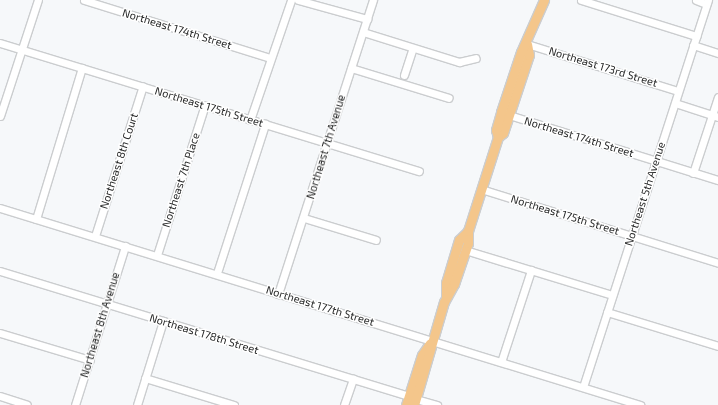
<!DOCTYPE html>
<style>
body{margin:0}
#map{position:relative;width:718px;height:405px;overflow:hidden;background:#f6f8fa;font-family:"Exo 2",sans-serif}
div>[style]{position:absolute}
.roads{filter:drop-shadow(1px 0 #cbcdcf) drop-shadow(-1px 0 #cbcdcf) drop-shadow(0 1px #cbcdcf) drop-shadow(0 -1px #cbcdcf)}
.minor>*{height:7px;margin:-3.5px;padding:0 3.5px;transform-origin:3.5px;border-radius:3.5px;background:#fff}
.major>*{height:9px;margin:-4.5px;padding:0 4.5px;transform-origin:4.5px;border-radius:4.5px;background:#f4c68b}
span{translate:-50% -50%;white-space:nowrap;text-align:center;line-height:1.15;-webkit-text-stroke:3px #fff;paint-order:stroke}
.street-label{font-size:11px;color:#272828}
</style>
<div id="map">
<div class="roads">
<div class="minor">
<i style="left:84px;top:0;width:195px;rotate:17.3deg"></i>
<i style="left:298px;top:0;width:72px;rotate:15.4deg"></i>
<i style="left:581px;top:0;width:121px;rotate:17.4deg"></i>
<i style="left:696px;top:0;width:11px;rotate:22deg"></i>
<i style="left:363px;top:32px;width:101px;rotate:17.4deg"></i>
<i style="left:459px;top:62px;width:17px;rotate:-13deg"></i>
<i style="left:0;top:43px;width:438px;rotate:17deg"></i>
<i style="left:527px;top:44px;width:158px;rotate:17.3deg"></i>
<i style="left:693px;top:45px;width:26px;rotate:18deg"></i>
<i style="left:351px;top:68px;width:102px;rotate:17deg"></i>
<i style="left:404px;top:75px;width:28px;rotate:-72deg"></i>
<i style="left:675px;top:103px;width:45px;rotate:18deg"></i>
<i style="left:509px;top:115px;width:219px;rotate:17.3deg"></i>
<i style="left:0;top:116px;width:122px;rotate:-71.9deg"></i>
<i style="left:250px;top:120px;width:127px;rotate:-71.1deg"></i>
<i style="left:693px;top:173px;width:80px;rotate:-71.8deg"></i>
<i style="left:481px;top:189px;width:248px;rotate:17.3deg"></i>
<i style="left:0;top:208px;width:670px;rotate:17.11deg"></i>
<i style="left:304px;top:218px;width:75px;rotate:17deg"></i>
<i style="left:36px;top:219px;width:158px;rotate:-73.1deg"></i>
<i style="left:95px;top:236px;width:157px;rotate:-72.3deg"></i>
<i style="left:465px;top:250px;width:154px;rotate:17deg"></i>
<i style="left:157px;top:255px;width:157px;rotate:-72.3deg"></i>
<i style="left:0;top:271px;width:428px;rotate:17deg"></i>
<i style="left:217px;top:273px;width:157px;rotate:-72.1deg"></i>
<i style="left:278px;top:294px;width:309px;rotate:-72.1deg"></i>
<i style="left:607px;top:312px;width:116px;rotate:17deg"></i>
<i style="left:0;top:333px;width:94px;rotate:16.7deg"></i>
<i style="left:501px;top:362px;width:97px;rotate:-71.9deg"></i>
<i style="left:145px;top:378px;width:93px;rotate:16.9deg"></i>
<i style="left:583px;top:387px;width:407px;rotate:-72.1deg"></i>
<i style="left:0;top:396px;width:28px;rotate:18deg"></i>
<i style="left:416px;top:399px;width:22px;rotate:16deg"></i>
<i style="left:75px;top:405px;width:167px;rotate:-72.5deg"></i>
<i style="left:137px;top:405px;width:88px;rotate:-72.8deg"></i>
<i style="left:344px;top:405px;width:28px;rotate:-71deg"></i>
</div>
<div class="major">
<i style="left:498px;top:137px;width:6px;rotate:-39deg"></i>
<i style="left:503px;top:133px;width:82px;rotate:-71.6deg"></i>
<i style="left:529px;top:55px;width:11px;rotate:-100deg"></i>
<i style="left:446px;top:296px;width:13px;rotate:-90deg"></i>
<i style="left:446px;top:283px;width:45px;rotate:-73.2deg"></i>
<i style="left:459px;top:240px;width:13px;rotate:-45deg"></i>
<i style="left:406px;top:405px;width:52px;rotate:-72.3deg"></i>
<i style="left:422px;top:355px;width:14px;rotate:-56deg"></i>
<i style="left:414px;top:405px;width:107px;rotate:-73.8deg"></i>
<i style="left:444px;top:302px;width:21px;rotate:-61deg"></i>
<i style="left:454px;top:284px;width:43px;rotate:-71.1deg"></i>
<i style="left:468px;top:243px;width:12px;rotate:-90deg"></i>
<i style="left:468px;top:231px;width:99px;rotate:-72.3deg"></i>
<i style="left:498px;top:137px;width:7px;rotate:-106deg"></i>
<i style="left:496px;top:130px;width:19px;rotate:-74deg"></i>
<i style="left:501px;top:112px;width:63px;rotate:-71.6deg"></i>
<i style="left:521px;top:52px;width:57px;rotate:-66.1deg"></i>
</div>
</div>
<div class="street-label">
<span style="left:177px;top:29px;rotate:17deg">Northeast 174th Street</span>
<span style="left:603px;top:67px;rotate:17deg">Northeast 173rd Street</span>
<span style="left:209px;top:107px;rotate:17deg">Northeast 175th Street</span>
<span style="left:579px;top:137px;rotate:17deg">Northeast 174th Street</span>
<span style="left:326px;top:147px;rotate:-73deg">Northeast 7th Avenue</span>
<span style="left:119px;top:161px;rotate:-72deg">Northeast 8th Court</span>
<span style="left:181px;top:180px;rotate:-72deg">Northeast 7th Place</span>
<span style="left:645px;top:194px;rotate:-72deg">Northeast 5th Avenue</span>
<span style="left:565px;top:215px;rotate:17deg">Northeast 175th Street</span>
<span style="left:320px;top:306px;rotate:17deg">Northeast 177th Street</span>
<span style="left:100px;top:325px;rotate:-73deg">Northeast 8th Avenue</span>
<span style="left:204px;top:334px;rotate:17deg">Northeast 178th Street</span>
</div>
</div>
